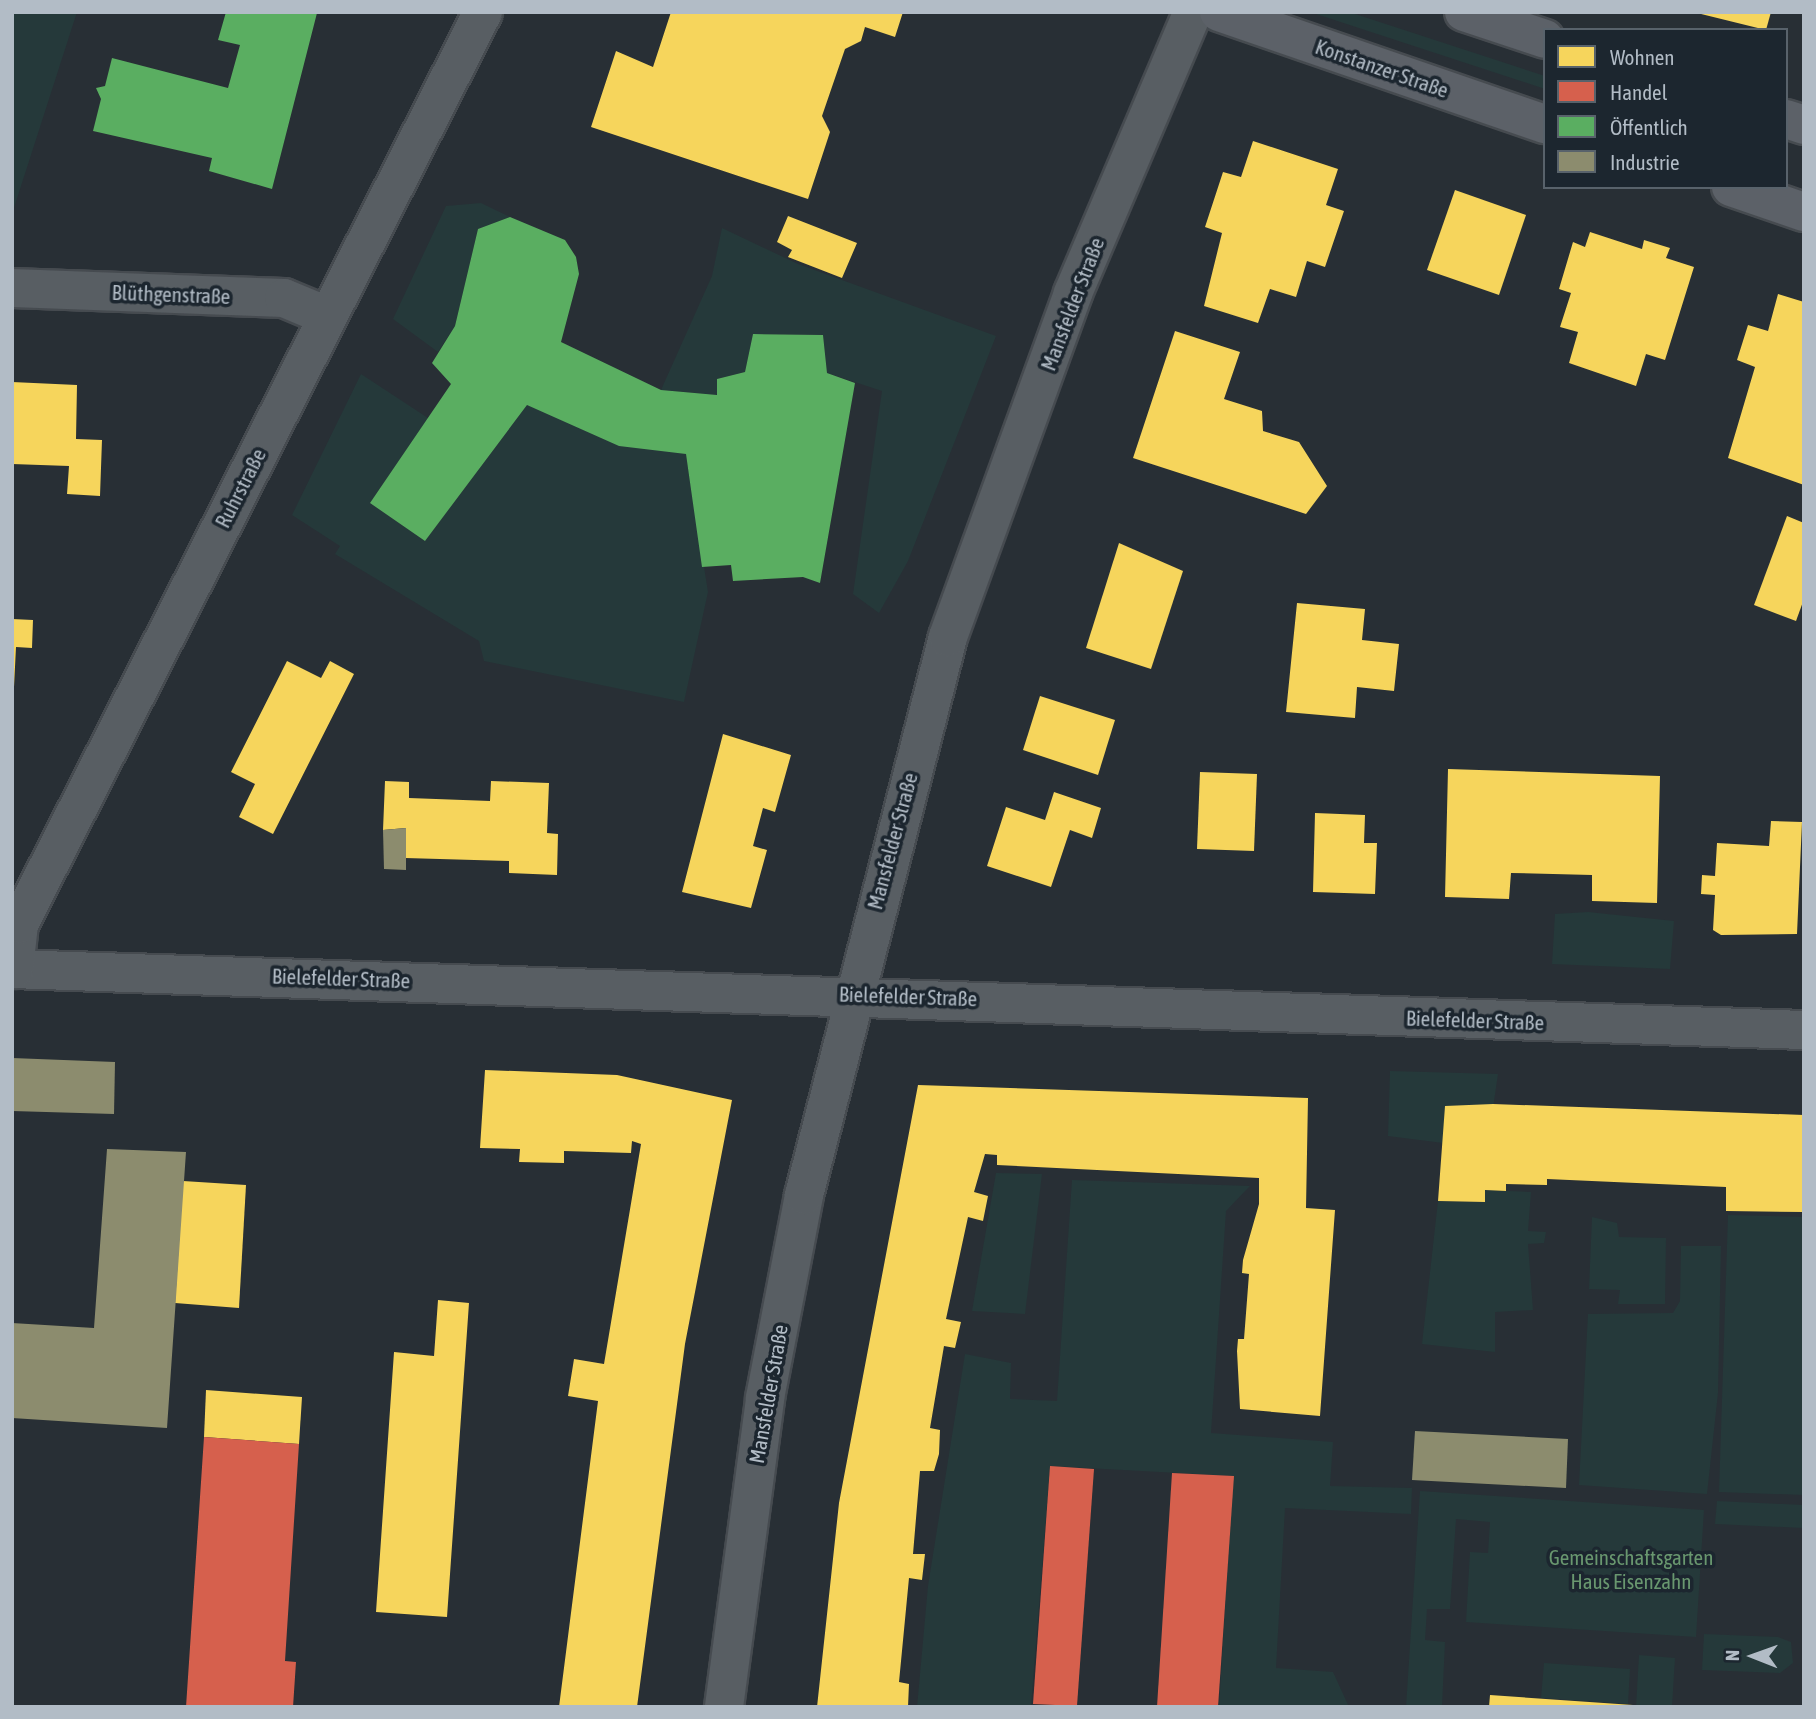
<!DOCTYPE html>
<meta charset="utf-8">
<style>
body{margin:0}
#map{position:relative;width:1816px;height:1719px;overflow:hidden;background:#282f35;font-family:"Asap Condensed",sans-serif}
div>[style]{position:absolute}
.green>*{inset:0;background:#25393a}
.homes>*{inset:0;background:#f6d55c}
.shops>*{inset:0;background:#d6604d}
.public>*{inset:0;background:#5aae61}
.industry>*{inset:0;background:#8c8c6e}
.roads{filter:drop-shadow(2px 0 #464b50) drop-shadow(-2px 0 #464b50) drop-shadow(0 2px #464b50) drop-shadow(0 -2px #464b50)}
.street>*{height:38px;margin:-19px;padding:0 19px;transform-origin:19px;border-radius:19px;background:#585e63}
.secondary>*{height:38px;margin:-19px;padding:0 19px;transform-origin:19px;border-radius:19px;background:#5c6168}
span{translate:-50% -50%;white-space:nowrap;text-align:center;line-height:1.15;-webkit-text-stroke:7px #1c262f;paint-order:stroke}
.street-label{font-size:21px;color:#b2bcc6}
.park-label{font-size:21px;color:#69976f}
.frame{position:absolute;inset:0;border:14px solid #b2bcc6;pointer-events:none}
.legend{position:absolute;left:1543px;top:28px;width:245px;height:161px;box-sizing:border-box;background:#1c262f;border:2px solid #58626b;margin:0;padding:9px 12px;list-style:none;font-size:21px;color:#b2bcc6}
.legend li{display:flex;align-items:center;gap:14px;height:35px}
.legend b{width:35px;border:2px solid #58626b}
.north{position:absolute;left:1718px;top:1621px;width:70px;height:70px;-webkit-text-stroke:5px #1c262f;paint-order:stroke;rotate:271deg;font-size:19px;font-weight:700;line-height:28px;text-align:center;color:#b2bcc6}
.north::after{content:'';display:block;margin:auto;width:24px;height:32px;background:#b2bcc6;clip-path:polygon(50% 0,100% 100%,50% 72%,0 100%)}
</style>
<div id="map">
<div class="green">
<i style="clip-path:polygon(12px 12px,77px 12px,12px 214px)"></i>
<i style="clip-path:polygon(1310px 12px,1349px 12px,1545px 76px,1545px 89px)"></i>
<i style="clip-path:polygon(481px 203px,510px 217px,478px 229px,455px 326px,438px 352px,393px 319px,446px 206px)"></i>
<i style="clip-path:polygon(722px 228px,798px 264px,996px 336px,908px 561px,879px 613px,853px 594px,882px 391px,827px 373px,823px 335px,753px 334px,745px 372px,717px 379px,717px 395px,661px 390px,712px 276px)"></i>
<i style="clip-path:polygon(361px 374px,428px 418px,370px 503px,425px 541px,527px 405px,686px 454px,708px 592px,684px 702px,484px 661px,479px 641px,335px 554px,340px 546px,292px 515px)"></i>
<i style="clip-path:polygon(1588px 912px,1674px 921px,1670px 969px,1552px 964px,1555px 914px)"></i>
<i style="clip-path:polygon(1390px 1071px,1498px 1074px,1493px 1108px,1445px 1106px,1443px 1143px,1388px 1136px)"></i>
<i style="clip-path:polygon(996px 1173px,1042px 1174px,1025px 1314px,972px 1311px)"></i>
<i style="clip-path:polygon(1072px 1180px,1250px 1186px,1226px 1211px,1211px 1433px,1333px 1442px,1330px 1486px,1412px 1488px,1411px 1514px,1285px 1508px,1276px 1668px,1333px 1672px,1349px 1707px,1219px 1707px,1233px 1476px,1050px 1466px,1031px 1707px,917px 1707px,928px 1586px,965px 1354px,1011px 1363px,1010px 1399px,1057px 1401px)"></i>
<i style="clip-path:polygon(1485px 1190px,1531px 1192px,1528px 1231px,1546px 1232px,1544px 1243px,1528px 1244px,1533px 1310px,1495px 1312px,1495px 1352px,1422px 1344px,1438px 1201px,1485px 1202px)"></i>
<i style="clip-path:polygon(1728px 1215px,1804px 1217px,1804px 1495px,1719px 1492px)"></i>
<i style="clip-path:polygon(1592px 1217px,1617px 1223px,1619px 1237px,1666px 1238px,1665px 1304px,1618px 1304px,1620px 1290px,1589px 1289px)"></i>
<i style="clip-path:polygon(1681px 1246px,1721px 1246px,1718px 1393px,1707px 1494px,1579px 1485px,1588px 1314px,1673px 1313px,1680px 1301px)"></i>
<i style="clip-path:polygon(1420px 1491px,1704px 1510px,1696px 1637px,1466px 1622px,1470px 1552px,1488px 1553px,1490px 1522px,1456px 1519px,1450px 1609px,1427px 1609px,1425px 1640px,1445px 1642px,1442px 1707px,1406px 1707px)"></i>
<i style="clip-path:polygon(1717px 1501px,1804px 1505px,1804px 1528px,1715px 1524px)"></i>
<i style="clip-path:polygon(1704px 1634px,1778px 1637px,1791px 1642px,1793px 1663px,1780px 1673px,1702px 1670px)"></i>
<i style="clip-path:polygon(1639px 1655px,1675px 1658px,1672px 1707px,1636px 1707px)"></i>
<i style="clip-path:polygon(1544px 1663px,1630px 1669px,1628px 1704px,1541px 1698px)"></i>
</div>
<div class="homes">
<i style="clip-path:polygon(671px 12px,903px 12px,895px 37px,865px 27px,861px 41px,845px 49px,822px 116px,830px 132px,808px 199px,591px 127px,616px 51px,653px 67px)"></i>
<i style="clip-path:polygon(1771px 12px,1766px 30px,1697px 13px,1697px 12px)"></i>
<i style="clip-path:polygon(1253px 141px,1338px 169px,1326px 205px,1344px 211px,1325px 267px,1307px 261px,1296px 297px,1270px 289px,1258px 323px,1204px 306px,1222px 233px,1205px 227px,1223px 172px,1241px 177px)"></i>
<i style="clip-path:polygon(1455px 190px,1526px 215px,1499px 295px,1427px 270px)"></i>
<i style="clip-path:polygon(788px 216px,857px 243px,842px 278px,788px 257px,792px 250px,777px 242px)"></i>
<i style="clip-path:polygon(1590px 232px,1642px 249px,1644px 240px,1670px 248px,1666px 258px,1694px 267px,1665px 360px,1646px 354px,1636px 386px,1569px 363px,1578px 332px,1560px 327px,1571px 293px,1559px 289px,1573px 242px,1585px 247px)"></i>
<i style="clip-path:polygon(1778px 294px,1804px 302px,1804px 485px,1728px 458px,1755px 367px,1737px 360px,1748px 325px,1768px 331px)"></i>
<i style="clip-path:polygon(1175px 331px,1240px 352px,1224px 399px,1262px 411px,1263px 431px,1299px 442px,1327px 486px,1306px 514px,1133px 458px)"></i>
<i style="clip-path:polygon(12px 382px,77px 385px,76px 439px,102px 440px,100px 496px,67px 494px,69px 466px,12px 464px)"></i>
<i style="clip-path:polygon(1787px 516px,1804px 523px,1804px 599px,1796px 621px,1754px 605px)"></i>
<i style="clip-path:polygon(1119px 543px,1183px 571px,1151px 669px,1086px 648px)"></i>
<i style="clip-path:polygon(1297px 603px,1365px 609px,1362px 640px,1399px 644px,1394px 691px,1357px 687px,1355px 718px,1286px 712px)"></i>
<i style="clip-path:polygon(12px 619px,33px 620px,32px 648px,16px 647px,14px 687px)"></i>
<i style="clip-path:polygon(287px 661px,321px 678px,330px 661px,354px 674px,273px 834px,239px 817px,255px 784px,231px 772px)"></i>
<i style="clip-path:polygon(1040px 696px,1115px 720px,1098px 775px,1023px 750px)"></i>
<i style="clip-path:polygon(723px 734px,791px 755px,775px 812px,763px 808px,753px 846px,767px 850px,751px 908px,682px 892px)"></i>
<i style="clip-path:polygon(1448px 769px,1660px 776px,1657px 903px,1592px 901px,1592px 875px,1511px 873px,1509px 899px,1445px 897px)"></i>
<i style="clip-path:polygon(1200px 772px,1257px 774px,1254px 851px,1197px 849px)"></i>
<i style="clip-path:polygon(385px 781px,409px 782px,409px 798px,490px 801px,491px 781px,549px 783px,547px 833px,558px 834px,557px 875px,509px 873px,509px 861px,405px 858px,406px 828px,383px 830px)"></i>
<i style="clip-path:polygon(1054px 792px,1101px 808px,1092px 838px,1070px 830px,1051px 887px,987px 866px,1006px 807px,1045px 820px)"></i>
<i style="clip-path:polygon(1315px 813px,1365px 815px,1364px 843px,1377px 843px,1375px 894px,1313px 892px)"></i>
<i style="clip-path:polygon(1771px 821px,1802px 822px,1797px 934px,1721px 935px,1713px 930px,1715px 895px,1701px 894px,1702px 875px,1715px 876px,1717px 843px,1769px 846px)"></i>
<i style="clip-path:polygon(485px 1070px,617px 1075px,732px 1100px,685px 1344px,637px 1707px,559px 1707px,598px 1401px,568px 1396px,574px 1359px,604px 1364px,641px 1144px,632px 1141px,631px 1153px,564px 1151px,564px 1163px,519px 1162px,520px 1149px,480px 1148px)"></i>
<i style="clip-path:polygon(918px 1085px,1308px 1098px,1306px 1208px,1335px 1210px,1320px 1416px,1240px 1409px,1237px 1351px,1238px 1339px,1244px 1339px,1249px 1274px,1242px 1273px,1243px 1260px,1259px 1204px,1259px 1178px,997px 1165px,997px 1155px,985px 1154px,974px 1192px,988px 1196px,983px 1221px,968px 1217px,946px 1319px,961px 1322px,955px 1348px,944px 1346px,930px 1428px,940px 1430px,939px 1454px,934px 1471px,920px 1471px,913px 1554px,925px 1554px,922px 1580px,909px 1578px,899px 1682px,909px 1684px,908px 1707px,817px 1707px,839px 1503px)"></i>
<i style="clip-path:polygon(1493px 1104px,1804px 1115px,1804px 1212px,1726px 1211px,1726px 1187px,1547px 1179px,1547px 1185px,1506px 1184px,1506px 1191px,1485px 1190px,1485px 1202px,1438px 1201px,1445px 1106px)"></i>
<i style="clip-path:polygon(183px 1181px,246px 1185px,239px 1308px,175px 1303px)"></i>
<i style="clip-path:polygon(438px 1300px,469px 1303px,447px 1617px,376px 1612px,394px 1352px,434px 1356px)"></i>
<i style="clip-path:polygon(206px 1390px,302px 1397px,299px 1444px,204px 1437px)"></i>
<i style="clip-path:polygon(1490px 1695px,1633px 1705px,1632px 1707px,1489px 1707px)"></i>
</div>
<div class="shops">
<i style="clip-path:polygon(204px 1437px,299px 1444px,285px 1661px,296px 1662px,293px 1707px,186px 1707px)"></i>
<i style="clip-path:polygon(1050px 1466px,1094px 1469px,1077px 1706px,1033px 1704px)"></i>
<i style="clip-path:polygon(1172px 1473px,1234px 1476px,1218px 1707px,1157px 1707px)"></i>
</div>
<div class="public">
<i style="clip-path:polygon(226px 12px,317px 13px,272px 189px,209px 171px,212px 158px,93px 131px,101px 99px,96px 88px,105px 86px,112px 58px,228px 88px,240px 45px,218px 40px)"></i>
<i style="clip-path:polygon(510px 217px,565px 240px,576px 257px,579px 274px,561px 342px,661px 390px,717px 395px,717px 379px,745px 372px,753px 334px,823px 335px,827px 373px,855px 383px,820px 583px,803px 577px,733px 581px,731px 565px,702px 567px,686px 454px,619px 446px,527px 405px,425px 541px,370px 503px,451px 384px,432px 363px,455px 326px,478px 229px)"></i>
</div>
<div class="industry">
<i style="clip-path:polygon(406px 828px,406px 870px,384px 869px,383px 830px)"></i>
<i style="clip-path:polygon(12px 1058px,115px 1062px,114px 1114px,12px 1111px)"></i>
<i style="clip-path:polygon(107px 1149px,186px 1152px,167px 1428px,12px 1418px,12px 1323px,94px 1328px)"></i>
<i style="clip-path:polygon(1415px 1431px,1568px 1439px,1566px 1488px,1412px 1480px)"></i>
</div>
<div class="roads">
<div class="street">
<i style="left:12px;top:288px;width:272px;rotate:2.1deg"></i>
<i style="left:284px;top:298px;width:47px;rotate:22.7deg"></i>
<i style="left:12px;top:969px;width:1793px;rotate:1.95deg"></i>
<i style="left:14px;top:969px;width:45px;rotate:-83.7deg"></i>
<i style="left:19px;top:924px;width:1023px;rotate:-63.03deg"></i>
<i style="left:724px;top:1707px;width:312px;rotate:-82.4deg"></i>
<i style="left:765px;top:1398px;width:207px;rotate:-79.1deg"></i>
<i style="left:804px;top:1195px;width:576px;rotate:-75.53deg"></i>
<i style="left:948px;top:637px;width:366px;rotate:-70deg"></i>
<i style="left:1073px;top:293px;width:306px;rotate:-66.9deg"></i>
</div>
<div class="secondary">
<i style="left:1219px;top:12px;width:345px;rotate:19deg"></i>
<i style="left:1464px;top:12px;width:85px;rotate:18.4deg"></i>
<i style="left:1786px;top:119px;width:19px;rotate:18deg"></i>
<i style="left:1731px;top:187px;width:77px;rotate:18.9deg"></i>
</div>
</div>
<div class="street-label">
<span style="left:1382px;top:68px;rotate:19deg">Konstanzer Straße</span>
<span style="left:171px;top:294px;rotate:2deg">Blüthgenstraße</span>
<span style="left:1072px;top:304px;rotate:-69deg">Mansfelder Straße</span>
<span style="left:240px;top:488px;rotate:-63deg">Ruhrstraße</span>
<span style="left:892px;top:841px;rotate:-75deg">Mansfelder Straße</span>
<span style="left:341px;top:978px;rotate:2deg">Bielefelder Straße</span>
<span style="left:908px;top:996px;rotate:2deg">Bielefelder Straße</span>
<span style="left:1475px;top:1020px;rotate:2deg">Bielefelder Straße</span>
<span style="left:768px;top:1394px;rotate:-80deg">Mansfelder Straße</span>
</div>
<div class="park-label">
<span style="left:1631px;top:1569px">Gemeinschaftsgarten<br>Haus Eisenzahn</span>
</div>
<div class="frame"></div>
<ul class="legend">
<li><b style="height:19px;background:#f6d55c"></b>Wohnen</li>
<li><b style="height:19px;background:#d6604d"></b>Handel</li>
<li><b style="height:19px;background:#5aae61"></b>Öffentlich</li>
<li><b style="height:19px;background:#8c8c6e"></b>Industrie</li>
</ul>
<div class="north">N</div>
</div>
